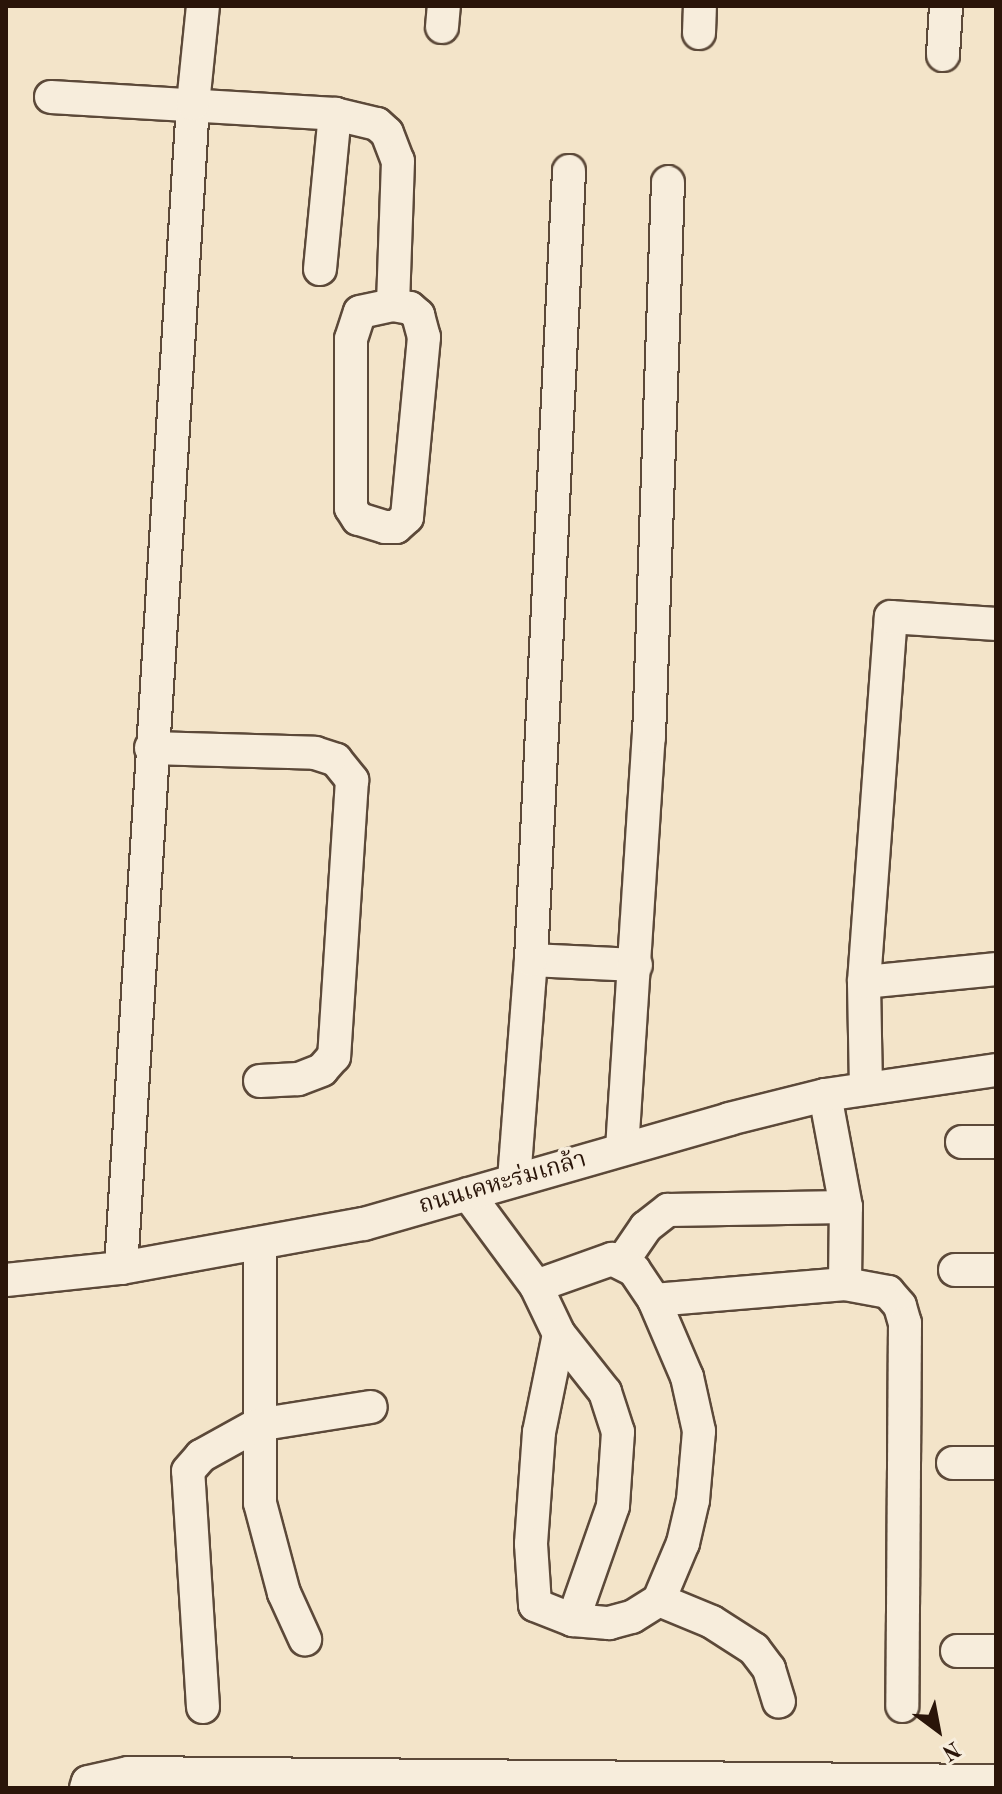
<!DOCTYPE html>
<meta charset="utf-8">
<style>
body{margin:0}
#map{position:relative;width:1002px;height:1794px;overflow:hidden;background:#f3e4c9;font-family:"Old Standard TT","Noto Serif Thai",serif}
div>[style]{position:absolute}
.roads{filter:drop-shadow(2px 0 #5c4939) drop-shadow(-2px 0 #5c4939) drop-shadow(0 2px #5c4939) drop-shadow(0 -2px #5c4939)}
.minor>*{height:32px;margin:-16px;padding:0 16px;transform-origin:16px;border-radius:16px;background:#f7eddc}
span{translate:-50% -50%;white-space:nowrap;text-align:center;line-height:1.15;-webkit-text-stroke:7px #f7eddc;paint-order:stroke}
.street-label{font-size:24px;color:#2a1509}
.frame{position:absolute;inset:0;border:8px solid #2a1509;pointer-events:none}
.north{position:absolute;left:898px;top:1690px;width:80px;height:80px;-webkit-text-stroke:6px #f7eddc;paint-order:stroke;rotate:148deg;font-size:22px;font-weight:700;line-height:32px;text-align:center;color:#2a1509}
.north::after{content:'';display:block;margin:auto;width:28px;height:36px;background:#2a1509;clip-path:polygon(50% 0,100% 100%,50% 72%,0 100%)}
</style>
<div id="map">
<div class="roads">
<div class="minor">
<i style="left:442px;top:27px;width:21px;rotate:-85deg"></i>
<i style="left:699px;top:33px;width:27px;rotate:-88deg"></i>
<i style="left:943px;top:55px;width:49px;rotate:-86.5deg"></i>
<i style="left:51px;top:97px;width:285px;rotate:3.4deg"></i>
<i style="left:335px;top:114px;width:43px;rotate:13.4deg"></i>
<i style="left:377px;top:124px;width:13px;rotate:42deg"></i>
<i style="left:387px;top:133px;width:30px;rotate:69deg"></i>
<i style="left:398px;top:161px;width:144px;rotate:92deg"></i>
<i style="left:393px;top:305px;width:17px;rotate:10deg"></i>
<i style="left:410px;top:308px;width:11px;rotate:41deg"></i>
<i style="left:418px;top:315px;width:23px;rotate:75deg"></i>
<i style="left:424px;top:337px;width:181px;rotate:95.4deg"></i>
<i style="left:407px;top:517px;width:15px;rotate:138deg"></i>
<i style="left:396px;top:527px;width:11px;rotate:180deg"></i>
<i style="left:385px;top:527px;width:28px;rotate:-163deg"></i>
<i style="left:358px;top:519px;width:13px;rotate:-122deg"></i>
<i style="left:351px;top:508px;width:169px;rotate:-90deg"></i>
<i style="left:351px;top:339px;width:28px;rotate:-72deg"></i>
<i style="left:360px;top:312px;width:34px;rotate:-12deg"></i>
<i style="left:320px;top:269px;width:156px;rotate:-84.5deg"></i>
<i style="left:151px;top:748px;width:164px;rotate:1.7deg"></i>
<i style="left:315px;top:753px;width:22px;rotate:18deg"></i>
<i style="left:336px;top:760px;width:26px;rotate:51deg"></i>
<i style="left:352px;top:780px;width:277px;rotate:93.7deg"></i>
<i style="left:334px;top:1056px;width:18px;rotate:131deg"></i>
<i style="left:322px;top:1070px;width:26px;rotate:159deg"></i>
<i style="left:298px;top:1079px;width:38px;rotate:177deg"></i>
<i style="left:531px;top:960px;width:105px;rotate:2.7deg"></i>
<i style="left:864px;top:982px;width:133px;rotate:-5.6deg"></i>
<i style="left:866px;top:1088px;width:106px;rotate:-91.1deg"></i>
<i style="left:864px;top:982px;width:366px;rotate:-85.8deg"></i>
<i style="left:891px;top:617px;width:105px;rotate:3.8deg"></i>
<i style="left:962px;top:1142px;width:34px"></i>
<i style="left:622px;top:1149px;width:413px;rotate:-86.3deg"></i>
<i style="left:649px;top:737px;width:555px;rotate:-88.04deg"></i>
<i style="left:514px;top:1180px;width:221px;rotate:-85.6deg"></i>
<i style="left:531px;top:960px;width:790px;rotate:-87.24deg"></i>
<i style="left:468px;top:1194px;width:114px;rotate:53.5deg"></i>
<i style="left:536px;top:1286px;width:53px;rotate:64.4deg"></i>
<i style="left:559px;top:1334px;width:100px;rotate:101.5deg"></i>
<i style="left:539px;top:1432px;width:112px;rotate:94.1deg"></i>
<i style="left:531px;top:1544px;width:61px;rotate:86.2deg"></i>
<i style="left:535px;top:1605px;width:41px;rotate:21.5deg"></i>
<i style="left:573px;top:1620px;width:36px;rotate:5deg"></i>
<i style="left:609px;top:1623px;width:24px;rotate:-15deg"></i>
<i style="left:632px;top:1617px;width:32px;rotate:-32deg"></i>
<i style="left:659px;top:1600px;width:62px;rotate:-67.2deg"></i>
<i style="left:683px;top:1543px;width:44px;rotate:-76.9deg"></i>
<i style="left:693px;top:1500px;width:69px;rotate:-85deg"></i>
<i style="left:699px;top:1431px;width:55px;rotate:-102.5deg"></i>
<i style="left:687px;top:1377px;width:84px;rotate:-113.2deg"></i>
<i style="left:654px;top:1300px;width:192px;rotate:-4.8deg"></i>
<i style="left:845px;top:1284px;width:77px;rotate:-89.3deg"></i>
<i style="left:846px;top:1207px;width:114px;rotate:-100.6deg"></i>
<i style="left:260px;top:1246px;width:257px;rotate:90deg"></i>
<i style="left:260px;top:1503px;width:93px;rotate:75.1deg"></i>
<i style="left:284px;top:1593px;width:51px;rotate:65.5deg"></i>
<i style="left:622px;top:1262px;width:42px;rotate:-55.6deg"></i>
<i style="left:646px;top:1227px;width:28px;rotate:-38deg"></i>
<i style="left:668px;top:1210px;width:178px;rotate:-1deg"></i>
<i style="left:121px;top:1268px;width:1166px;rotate:-86.46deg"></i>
<i style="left:193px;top:104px;width:99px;rotate:-84.2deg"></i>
<i style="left:955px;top:1270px;width:41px"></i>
<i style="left:6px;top:1280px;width:116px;rotate:-6deg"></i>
<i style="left:121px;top:1268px;width:247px;rotate:-10.3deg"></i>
<i style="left:364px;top:1224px;width:380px;rotate:-16deg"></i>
<i style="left:729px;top:1119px;width:99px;rotate:-14deg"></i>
<i style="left:825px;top:1095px;width:173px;rotate:-8.3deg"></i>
<i style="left:845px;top:1284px;width:44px;rotate:10.5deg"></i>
<i style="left:888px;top:1292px;width:18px;rotate:49deg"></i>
<i style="left:900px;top:1306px;width:18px;rotate:74deg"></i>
<i style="left:905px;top:1323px;width:383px;rotate:90.4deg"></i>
<i style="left:536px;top:1286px;width:81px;rotate:-19.6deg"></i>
<i style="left:612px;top:1259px;width:25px;rotate:27deg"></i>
<i style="left:634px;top:1270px;width:36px;rotate:56deg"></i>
<i style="left:559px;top:1334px;width:74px;rotate:51.6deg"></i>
<i style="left:605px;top:1392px;width:42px;rotate:72deg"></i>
<i style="left:618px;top:1432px;width:74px;rotate:93.9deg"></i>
<i style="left:613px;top:1506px;width:121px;rotate:109.3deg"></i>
<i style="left:953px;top:1463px;width:43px"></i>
<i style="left:659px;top:1600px;width:57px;rotate:22.5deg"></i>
<i style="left:712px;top:1622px;width:50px;rotate:32.7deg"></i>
<i style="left:754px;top:1649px;width:25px;rotate:53deg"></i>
<i style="left:769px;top:1669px;width:34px;rotate:73deg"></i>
<i style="left:957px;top:1651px;width:39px"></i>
<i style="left:203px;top:1707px;width:236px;rotate:-93.6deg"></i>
<i style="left:188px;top:1471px;width:20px;rotate:-49deg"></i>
<i style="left:201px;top:1456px;width:64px;rotate:-29deg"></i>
<i style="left:257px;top:1425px;width:115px;rotate:-9deg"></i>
<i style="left:86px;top:1788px;width:6px;rotate:-72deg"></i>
<i style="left:88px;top:1782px;width:41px;rotate:-12.7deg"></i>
<i style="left:128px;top:1773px;width:868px;rotate:0.53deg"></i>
</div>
</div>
<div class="street-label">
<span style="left:503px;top:1184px;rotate:-16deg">ถนนเคหะร่มเกล้า</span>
</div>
<div class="frame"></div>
<div class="north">N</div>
</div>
